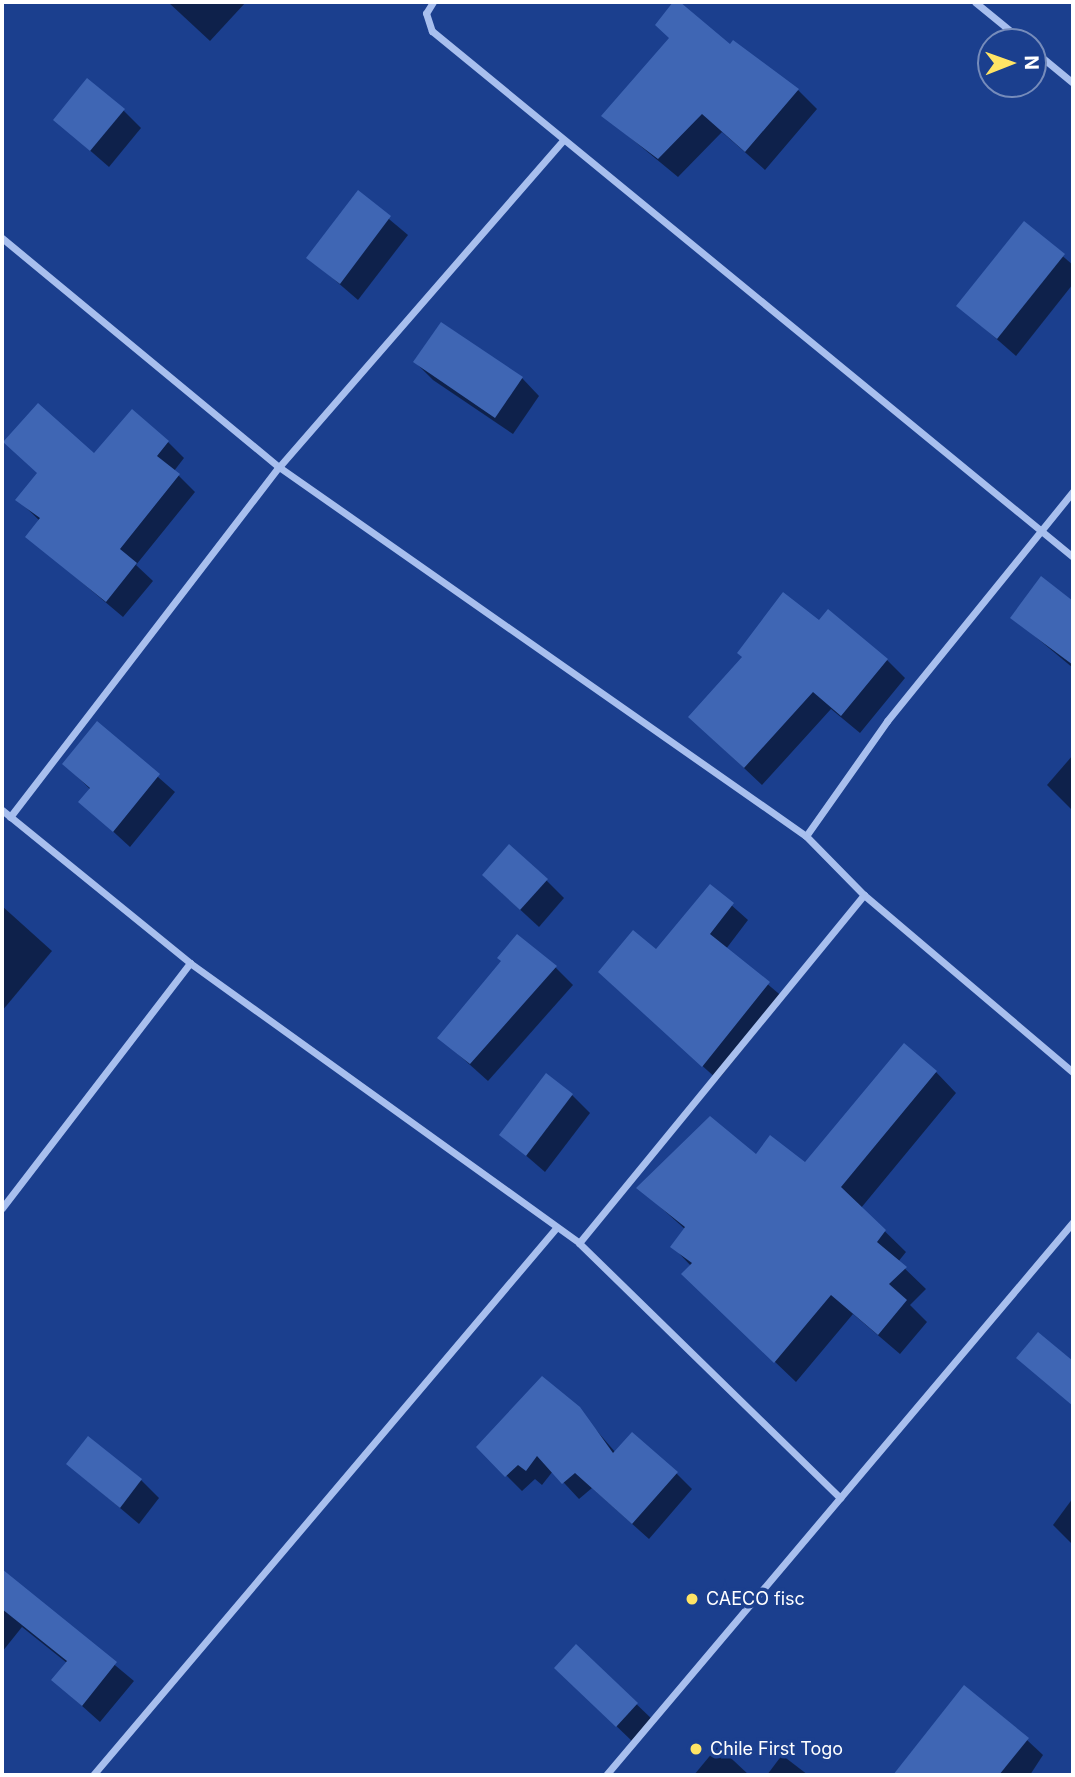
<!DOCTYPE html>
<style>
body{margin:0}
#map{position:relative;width:1075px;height:1777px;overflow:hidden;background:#1b3f8e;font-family:Inter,sans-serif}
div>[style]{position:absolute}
.shadow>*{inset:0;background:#0007}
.building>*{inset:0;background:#3f66b4}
.minor>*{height:7px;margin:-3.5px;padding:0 3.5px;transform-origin:3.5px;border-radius:3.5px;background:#a8bfee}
.dots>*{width:19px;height:19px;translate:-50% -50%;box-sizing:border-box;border:4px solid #1b3f8e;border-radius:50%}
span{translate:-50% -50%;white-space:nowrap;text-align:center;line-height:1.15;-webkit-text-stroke:7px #1b3f8e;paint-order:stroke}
.poi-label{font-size:18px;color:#fff}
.left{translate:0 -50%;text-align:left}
.frame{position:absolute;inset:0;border:4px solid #fff;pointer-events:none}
.north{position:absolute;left:977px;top:28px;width:70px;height:70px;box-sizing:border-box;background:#1b3f8e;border:2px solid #768cbb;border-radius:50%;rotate:89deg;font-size:19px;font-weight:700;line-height:28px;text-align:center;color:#fff}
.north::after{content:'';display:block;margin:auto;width:24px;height:32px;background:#ffe465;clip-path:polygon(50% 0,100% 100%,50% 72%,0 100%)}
</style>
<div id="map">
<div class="shadow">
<i style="clip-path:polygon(168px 2px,246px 2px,210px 41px)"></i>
<i style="clip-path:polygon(676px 2px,730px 46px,733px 43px,798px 90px,817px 109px,765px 170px,722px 132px,678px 177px,604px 116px,670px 38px,657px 25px)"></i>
<i style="clip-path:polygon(123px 110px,141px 128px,109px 167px,55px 120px)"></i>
<i style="clip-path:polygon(358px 193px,408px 235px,358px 300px,308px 257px)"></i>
<i style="clip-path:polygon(1025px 224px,1073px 265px,1073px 284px,1016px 356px,959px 306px)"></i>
<i style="clip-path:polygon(415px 362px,522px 378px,539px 396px,513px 434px,433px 380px)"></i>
<i style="clip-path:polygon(168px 442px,184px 458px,174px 471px,195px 492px,136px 565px,153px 581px,123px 617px,28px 537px,40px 521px,18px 500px,94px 455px)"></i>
<i style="clip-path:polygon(1041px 579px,1073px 603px,1073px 668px,1013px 618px)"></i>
<i style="clip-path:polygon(820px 623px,887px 660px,905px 678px,860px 733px,831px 709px,762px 785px,708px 734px)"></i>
<i style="clip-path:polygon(98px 724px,175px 792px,130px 847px,81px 802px,91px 790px,64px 764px)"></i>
<i style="clip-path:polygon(1073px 755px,1073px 811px,1047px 785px)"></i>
<i style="clip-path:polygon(546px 880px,564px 898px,539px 927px,502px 893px)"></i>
<i style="clip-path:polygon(710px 886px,748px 920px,726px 949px,784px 998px,718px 1080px,615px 987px,656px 951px)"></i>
<i style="clip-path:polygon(2px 906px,52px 951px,2px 1011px)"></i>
<i style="clip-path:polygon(555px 967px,573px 985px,488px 1081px,440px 1038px)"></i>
<i style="clip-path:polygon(936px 1072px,956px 1093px,861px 1208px,906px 1252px,898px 1262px,926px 1289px,910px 1305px,927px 1322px,900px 1354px,853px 1314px,796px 1382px,704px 1294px,691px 1266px,672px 1246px,686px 1230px,639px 1188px,757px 1156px,805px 1165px)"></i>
<i style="clip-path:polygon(572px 1095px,590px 1113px,545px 1172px,501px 1134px)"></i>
<i style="clip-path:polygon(578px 1409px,616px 1453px,676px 1473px,692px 1489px,649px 1539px,592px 1488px,579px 1499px,553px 1471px,542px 1485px,535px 1479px,522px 1491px,478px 1447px)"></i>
<i style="clip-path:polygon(68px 1464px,141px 1480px,159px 1498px,139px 1524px)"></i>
<i style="clip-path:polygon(1073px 1498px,1073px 1545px,1053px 1525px)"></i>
<i style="clip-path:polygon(2px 1571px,134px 1681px,100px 1722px,53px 1680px,67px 1663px,22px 1627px,2px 1652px)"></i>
<i style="clip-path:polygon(576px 1646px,655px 1722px,635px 1744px,556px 1668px)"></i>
<i style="clip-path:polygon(1027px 1740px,1043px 1755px,1030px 1775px,897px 1773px)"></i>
<i style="clip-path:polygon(718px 1746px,749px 1775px,694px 1775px)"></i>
<i style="clip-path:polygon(782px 1755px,808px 1775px,767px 1775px)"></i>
</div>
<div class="building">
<i style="clip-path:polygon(673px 2px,680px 2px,730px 44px,733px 40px,799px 89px,745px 152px,702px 114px,658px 159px,601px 116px,669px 38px,655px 25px)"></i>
<i style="clip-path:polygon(87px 78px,125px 109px,90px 151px,53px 120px)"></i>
<i style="clip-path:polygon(358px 190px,391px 216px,340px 284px,306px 258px)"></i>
<i style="clip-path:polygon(1024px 221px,1065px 254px,997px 339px,956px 306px)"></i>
<i style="clip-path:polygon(441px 322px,523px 377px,495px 418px,413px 362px)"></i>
<i style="clip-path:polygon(38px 403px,94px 453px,132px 409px,169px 441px,157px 456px,180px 474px,120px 549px,137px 563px,106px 602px,25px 537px,40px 518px,15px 500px,37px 473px,3px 442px)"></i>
<i style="clip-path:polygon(1041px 576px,1073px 601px,1073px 665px,1010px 618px)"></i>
<i style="clip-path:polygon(783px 592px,819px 620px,828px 609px,888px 659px,841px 716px,813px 692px,744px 768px,688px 717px,742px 657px,737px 653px)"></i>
<i style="clip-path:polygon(97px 721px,160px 774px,113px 832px,78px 802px,90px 788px,62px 764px)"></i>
<i style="clip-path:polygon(509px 844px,548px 879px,520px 910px,482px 875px)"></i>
<i style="clip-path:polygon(710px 884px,734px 903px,710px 934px,770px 982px,702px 1067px,598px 972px,633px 930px,656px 949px)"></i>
<i style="clip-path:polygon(517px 934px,557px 966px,470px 1064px,437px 1038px,501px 961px,497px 958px)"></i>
<i style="clip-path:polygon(904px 1043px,937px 1071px,841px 1187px,886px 1230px,877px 1242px,907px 1267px,889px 1284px,907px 1300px,878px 1335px,831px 1295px,774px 1363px,681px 1274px,692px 1263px,670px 1247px,685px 1227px,636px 1188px,710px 1116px,756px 1154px,770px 1135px,805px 1162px)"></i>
<i style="clip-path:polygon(546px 1073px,573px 1094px,526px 1156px,499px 1135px)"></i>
<i style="clip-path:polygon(1038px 1332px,1073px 1361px,1073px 1406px,1016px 1358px)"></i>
<i style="clip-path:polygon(542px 1376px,580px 1407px,613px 1453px,632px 1432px,678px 1472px,632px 1524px,575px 1473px,562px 1484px,537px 1456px,526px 1471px,518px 1465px,505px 1477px,476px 1447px)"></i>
<i style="clip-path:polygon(88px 1436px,142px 1479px,120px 1508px,66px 1464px)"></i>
<i style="clip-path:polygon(2px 1569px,117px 1662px,82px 1706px,51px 1680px,67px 1661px,2px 1609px)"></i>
<i style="clip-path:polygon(576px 1644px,638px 1703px,616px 1727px,554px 1668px)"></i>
<i style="clip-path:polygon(964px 1685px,1029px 1738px,999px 1775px,893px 1775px)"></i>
</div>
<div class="minor">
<i style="left:433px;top:2px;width:13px;rotate:122deg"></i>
<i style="left:426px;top:13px;width:19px;rotate:72deg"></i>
<i style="left:432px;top:31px;width:829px;rotate:39.37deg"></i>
<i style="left:975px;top:2px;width:63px;rotate:39.2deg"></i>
<i style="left:1033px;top:50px;width:52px;rotate:39.5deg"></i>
<i style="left:2px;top:238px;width:359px;rotate:39.6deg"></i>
<i style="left:279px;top:467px;width:643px;rotate:35deg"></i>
<i style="left:806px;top:836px;width:83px;rotate:45.5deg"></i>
<i style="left:864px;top:895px;width:274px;rotate:40.3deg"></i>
<i style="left:2px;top:810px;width:242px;rotate:39.1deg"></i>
<i style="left:190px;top:963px;width:479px;rotate:35.7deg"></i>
<i style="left:579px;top:1243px;width:365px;rotate:44.3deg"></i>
<i style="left:10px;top:817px;width:441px;rotate:-52.5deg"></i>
<i style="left:279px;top:467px;width:433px;rotate:-49deg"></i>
<i style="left:806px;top:836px;width:141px;rotate:-54.8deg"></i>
<i style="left:887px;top:721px;width:296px;rotate:-51deg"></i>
<i style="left:2px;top:1208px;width:309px;rotate:-52.5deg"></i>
<i style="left:579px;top:1243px;width:450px;rotate:-50.7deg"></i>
<i style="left:93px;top:1775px;width:717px;rotate:-49.75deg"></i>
<i style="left:606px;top:1775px;width:724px;rotate:-49.82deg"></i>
</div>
<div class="dots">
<i style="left:692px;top:1599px;background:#ffe465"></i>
<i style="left:696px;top:1749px;background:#ffe465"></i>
</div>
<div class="poi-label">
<span class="left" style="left:706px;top:1599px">CAECO fisc</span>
<span class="left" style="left:710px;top:1749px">Chile First Togo</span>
</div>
<div class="frame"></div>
<div class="north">N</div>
</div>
